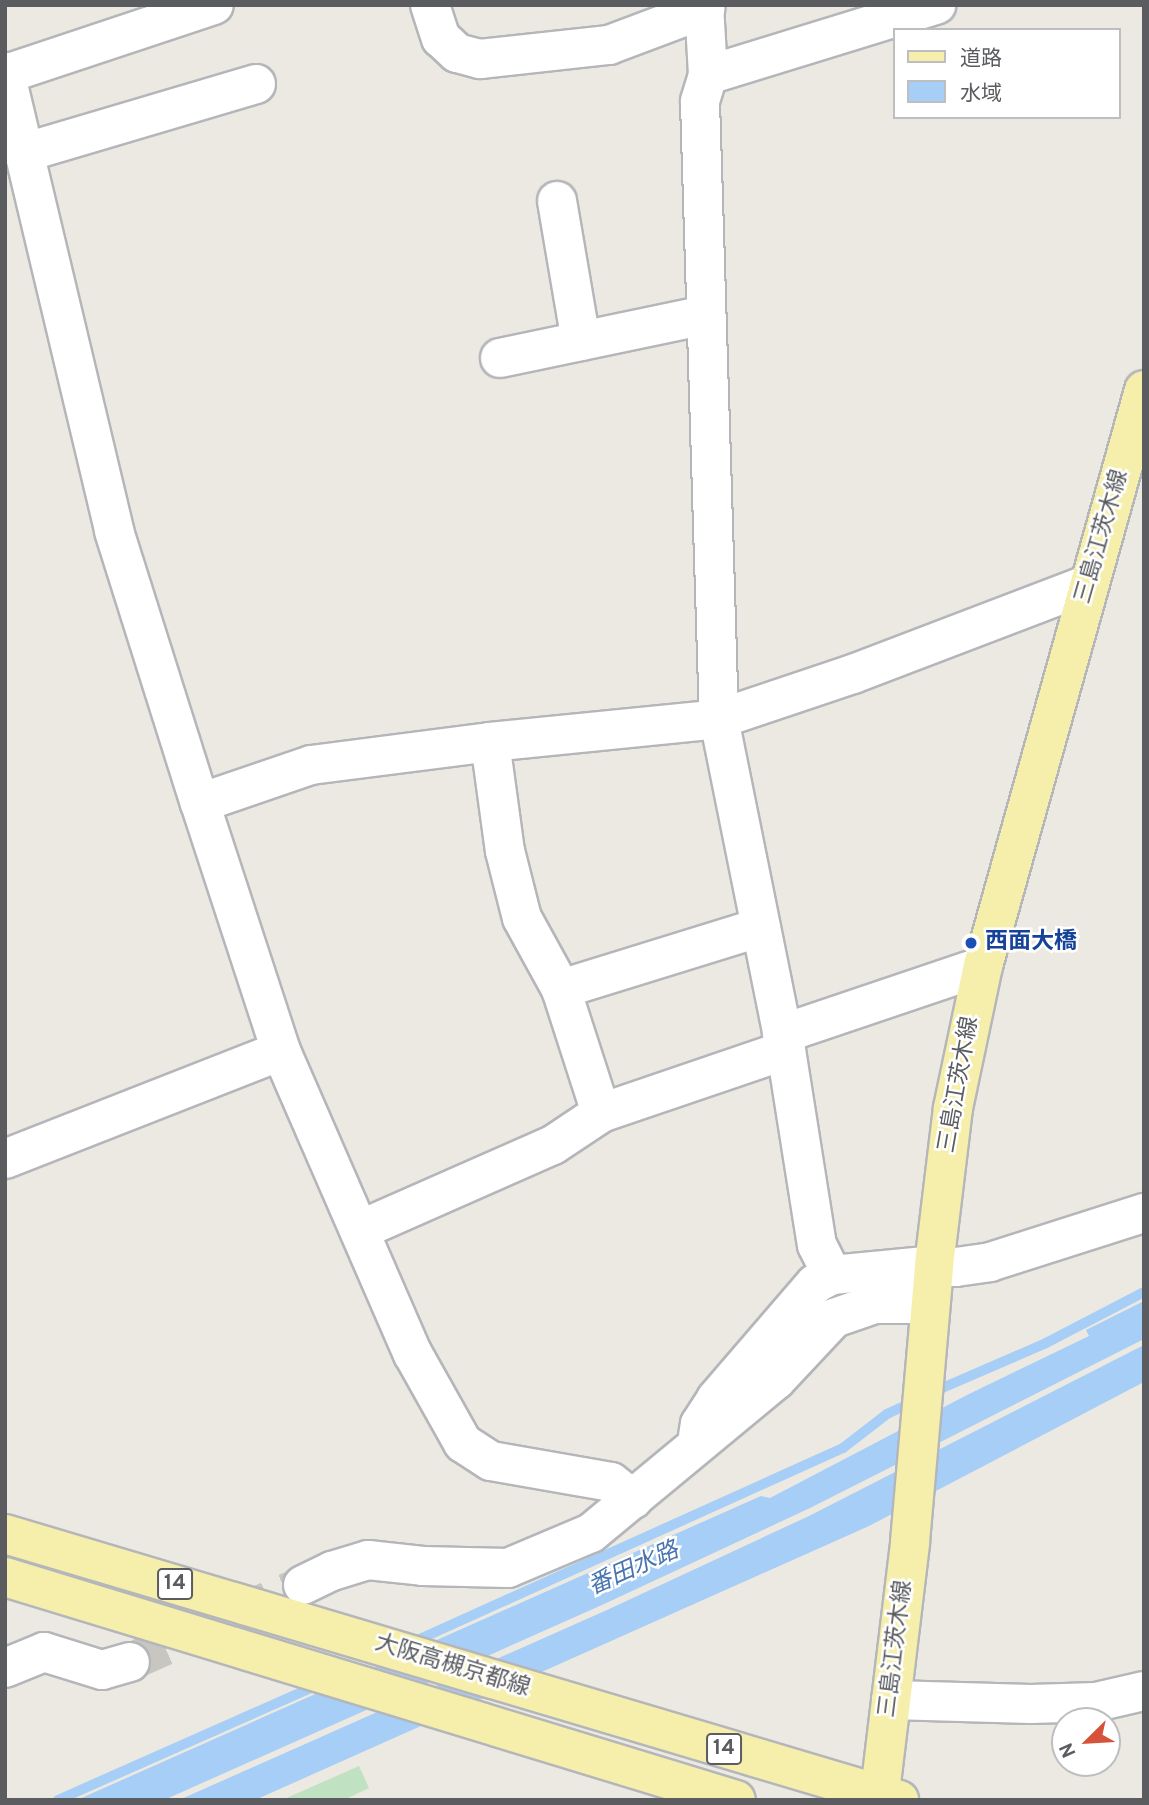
<!DOCTYPE html>
<meta charset="utf-8">
<style>
body{margin:0}
#map{position:relative;width:1149px;height:1805px;overflow:hidden;background:#ebe9e1;font-family:Overpass,"Noto Sans JP",sans-serif}
div>[style]{position:absolute}
.green>*{inset:0;background:#c0e1c2}
.water>*{inset:0;background:#a6cef6}
.stream>*{height:10px;margin:-5px;padding:0 5px;transform-origin:5px;border-radius:5px;background:#a6cef6}
.minor-tunnel>*{height:38px;margin-top:-19px;transform-origin:0;background:repeating-linear-gradient(90deg,#c7c6c1 0 38px,transparent 0 57px)}
.roads{filter:drop-shadow(2px 0 #b4b6ba) drop-shadow(-2px 0 #b4b6ba) drop-shadow(0 2px #b4b6ba) drop-shadow(0 -2px #b4b6ba)}
.minor>*{height:38px;margin:-19px;padding:0 19px;transform-origin:19px;border-radius:19px;background:#fff}
.major>*{height:38px;margin:-19px;padding:0 19px;transform-origin:19px;border-radius:19px;background:#f6efab}
.dots>*{width:19px;height:19px;translate:-50% -50%;box-sizing:border-box;border:4px solid #fff;border-radius:50%}
span{translate:-50% -50%;white-space:nowrap;text-align:center;line-height:1.15;-webkit-text-stroke:5px #fff;paint-order:stroke}
.shield-label span{padding:2px 5px;background:#fff;border:2px solid;border-radius:5px;-webkit-text-stroke-width:0}
.shield-label{font-size:21px;color:#5a5c60;font-weight:700}
.street-label{font-size:23px;color:#5a5c60}
.transit-label{font-size:23px;color:#164399;font-weight:700}
.left{translate:0 -50%;text-align:left}
.water-label{font-size:24px;color:#4974ae;font-style:italic}
.frame{position:absolute;inset:0;border:7px solid #5a5c60;pointer-events:none}
.legend{position:absolute;left:893px;top:28px;width:228px;height:91px;box-sizing:border-box;background:#fff;border:2px solid #bdbebf;margin:0;padding:9px 12px;list-style:none;font-size:21px;color:#5a5c60}
.legend li{display:flex;align-items:center;gap:14px;height:35px}
.legend b{width:35px;border:2px solid #bdbebf}
.north{position:absolute;left:1051px;top:1707px;width:70px;height:70px;box-sizing:border-box;background:#fff;border:2px solid #bdbebf;border-radius:50%;rotate:246deg;font-size:19px;font-weight:700;line-height:28px;text-align:center;color:#5a5c60}
.north::after{content:'';display:block;margin:auto;width:24px;height:32px;background:#d7523b;clip-path:polygon(50% 0,100% 100%,50% 72%,0 100%)}
</style>
<div id="map">
<div class="green">
<i style="clip-path:polygon(359px 1766px,369px 1788px,344px 1800px,282px 1800px)"></i>
</div>
<div class="water">
<i style="clip-path:polygon(1144px 1301px,1144px 1339px,810px 1508px,602px 1605px,164px 1800px,77px 1800px,761px 1496px,770px 1498px,967px 1395px,1089px 1336px,1086px 1330px)"></i>
<i style="clip-path:polygon(1144px 1345px,1144px 1382px,869px 1526px,255px 1800px,179px 1800px,607px 1610px,809px 1516px)"></i>
</div>
<div class="stream">
<i style="left:933px;top:1392px;width:123px;rotate:-23.4deg"></i>
<i style="left:1046px;top:1343px;width:110px;rotate:-27.5deg"></i>
<i style="left:411px;top:1643px;width:474px;rotate:-24.3deg"></i>
<i style="left:843px;top:1448px;width:56px;rotate:-37.7deg"></i>
<i style="left:887px;top:1414px;width:29px;rotate:-25deg"></i>
<i style="left:58px;top:1800px;width:283px;rotate:-23.9deg"></i>
</div>
<div class="minor-tunnel">
<i style="left:130px;top:1662px;width:189px;rotate:-24deg"></i>
</div>
<div class="roads">
<div class="minor">
<i style="left:430px;top:5px;width:35px;rotate:72deg"></i>
<i style="left:441px;top:38px;width:22px;rotate:43deg"></i>
<i style="left:457px;top:53px;width:24px;rotate:15deg"></i>
<i style="left:480px;top:59px;width:130px;rotate:-6.2deg"></i>
<i style="left:609px;top:45px;width:103px;rotate:-20.6deg"></i>
<i style="left:704px;top:5px;width:70px;rotate:86.7deg"></i>
<i style="left:708px;top:75px;width:28px;rotate:107deg"></i>
<i style="left:700px;top:102px;width:617px;rotate:88.24deg"></i>
<i style="left:719px;top:719px;width:338px;rotate:78.6deg"></i>
<i style="left:786px;top:1050px;width:197px;rotate:81deg"></i>
<i style="left:817px;top:1245px;width:34px;rotate:63deg"></i>
<i style="left:5px;top:72px;width:472px;rotate:76.6deg"></i>
<i style="left:114px;top:531px;width:285px;rotate:72.5deg"></i>
<i style="left:200px;top:803px;width:261px;rotate:71.9deg"></i>
<i style="left:281px;top:1051px;width:331px;rotate:66.5deg"></i>
<i style="left:413px;top:1354px;width:102px;rotate:60.7deg"></i>
<i style="left:463px;top:1443px;width:33px;rotate:33deg"></i>
<i style="left:491px;top:1461px;width:122px;rotate:9.9deg"></i>
<i style="left:611px;top:1482px;width:28px;rotate:38deg"></i>
<i style="left:6px;top:74px;width:219px;rotate:-18.4deg"></i>
<i style="left:708px;top:75px;width:239px;rotate:-17.1deg"></i>
<i style="left:23px;top:153px;width:243px;rotate:-16.5deg"></i>
<i style="left:557px;top:201px;width:142px;rotate:80.3deg"></i>
<i style="left:500px;top:358px;width:210px;rotate:-11.8deg"></i>
<i style="left:490px;top:742px;width:110px;rotate:82.2deg"></i>
<i style="left:505px;top:851px;width:69px;rotate:75.8deg"></i>
<i style="left:522px;top:918px;width:81px;rotate:61.2deg"></i>
<i style="left:561px;top:989px;width:130px;rotate:72.1deg"></i>
<i style="left:200px;top:803px;width:117px;rotate:-18.9deg"></i>
<i style="left:311px;top:765px;width:180px;rotate:-7.3deg"></i>
<i style="left:490px;top:742px;width:230px;rotate:-5.7deg"></i>
<i style="left:719px;top:719px;width:141px;rotate:-18.6deg"></i>
<i style="left:853px;top:674px;width:253px;rotate:-20.9deg"></i>
<i style="left:561px;top:989px;width:209px;rotate:-17.2deg"></i>
<i style="left:782px;top:1034px;width:212px;rotate:-18.7deg"></i>
<i style="left:5px;top:1159px;width:296px;rotate:-21.4deg"></i>
<i style="left:360px;top:1230px;width:211px;rotate:-23.8deg"></i>
<i style="left:553px;top:1145px;width:58px;rotate:-33.7deg"></i>
<i style="left:601px;top:1113px;width:195px;rotate:-18.8deg"></i>
<i style="left:698px;top:1436px;width:12px;rotate:-81deg"></i>
<i style="left:700px;top:1424px;width:30px;rotate:-57deg"></i>
<i style="left:716px;top:1399px;width:152px;rotate:-49.3deg"></i>
<i style="left:815px;top:1284px;width:19px;rotate:-28deg"></i>
<i style="left:832px;top:1275px;width:102px;rotate:-5.6deg"></i>
<i style="left:934px;top:1265px;width:22px;rotate:5deg"></i>
<i style="left:956px;top:1267px;width:34px;rotate:-8deg"></i>
<i style="left:990px;top:1262px;width:162px;rotate:-17.7deg"></i>
<i style="left:303px;top:1585px;width:32px;rotate:-26deg"></i>
<i style="left:332px;top:1571px;width:38px;rotate:-17deg"></i>
<i style="left:368px;top:1560px;width:55px;rotate:6.2deg"></i>
<i style="left:423px;top:1566px;width:85px;rotate:1.3deg"></i>
<i style="left:508px;top:1568px;width:90px;rotate:-22.9deg"></i>
<i style="left:591px;top:1533px;width:240px;rotate:-39.6deg"></i>
<i style="left:776px;top:1380px;width:85px;rotate:-46.9deg"></i>
<i style="left:834px;top:1318px;width:43px;rotate:-18.9deg"></i>
<i style="left:875px;top:1304px;width:55px"></i>
<i style="left:5px;top:1668px;width:42px;rotate:-22.3deg"></i>
<i style="left:44px;top:1652px;width:61px;rotate:17.2deg"></i>
<i style="left:102px;top:1670px;width:29px;rotate:-16deg"></i>
<i style="left:891px;top:1700px;width:140px;rotate:1.6deg"></i>
<i style="left:1031px;top:1704px;width:65px;rotate:-1.8deg"></i>
<i style="left:1096px;top:1702px;width:49px;rotate:-12.9deg"></i>
</div>
<div class="major">
<i style="left:5px;top:1534px;width:933px;rotate:16.57deg"></i>
<i style="left:5px;top:1577px;width:764px;rotate:16.96deg"></i>
<i style="left:879px;top:1800px;width:260px;rotate:-83.1deg"></i>
<i style="left:910px;top:1542px;width:278px;rotate:-85deg"></i>
<i style="left:934px;top:1265px;width:158px;rotate:-83.1deg"></i>
<i style="left:953px;top:1108px;width:145px;rotate:-78.1deg"></i>
<i style="left:983px;top:966px;width:598px;rotate:-74.38deg"></i>
</div>
</div>
<div class="dots">
<i style="left:971px;top:943px;background:#1a4fb4"></i>
</div>
<div class="shield-label">
<span style="left:175px;top:1584px">14</span>
<span style="left:724px;top:1749px">14</span>
</div>
<div class="street-label">
<span style="left:1103px;top:537px;rotate:-74deg">三島江茨木線</span>
<span style="left:960px;top:1085px;rotate:-80deg">三島江茨木線</span>
<span style="left:897px;top:1649px;rotate:-83deg">三島江茨木線</span>
<span style="left:452px;top:1667px;rotate:17deg">大阪高槻京都線</span>
</div>
<div class="transit-label">
<span class="left" style="left:985px;top:943px">西面大橋</span>
</div>
<div class="water-label">
<span style="left:634px;top:1570px;rotate:-24deg">番田水路</span>
</div>
<div class="frame"></div>
<ul class="legend">
<li><b style="height:9px;background:#f6efab"></b>道路</li>
<li><b style="height:19px;background:#a6cef6"></b>水域</li>
</ul>
<div class="north">N</div>
</div>
